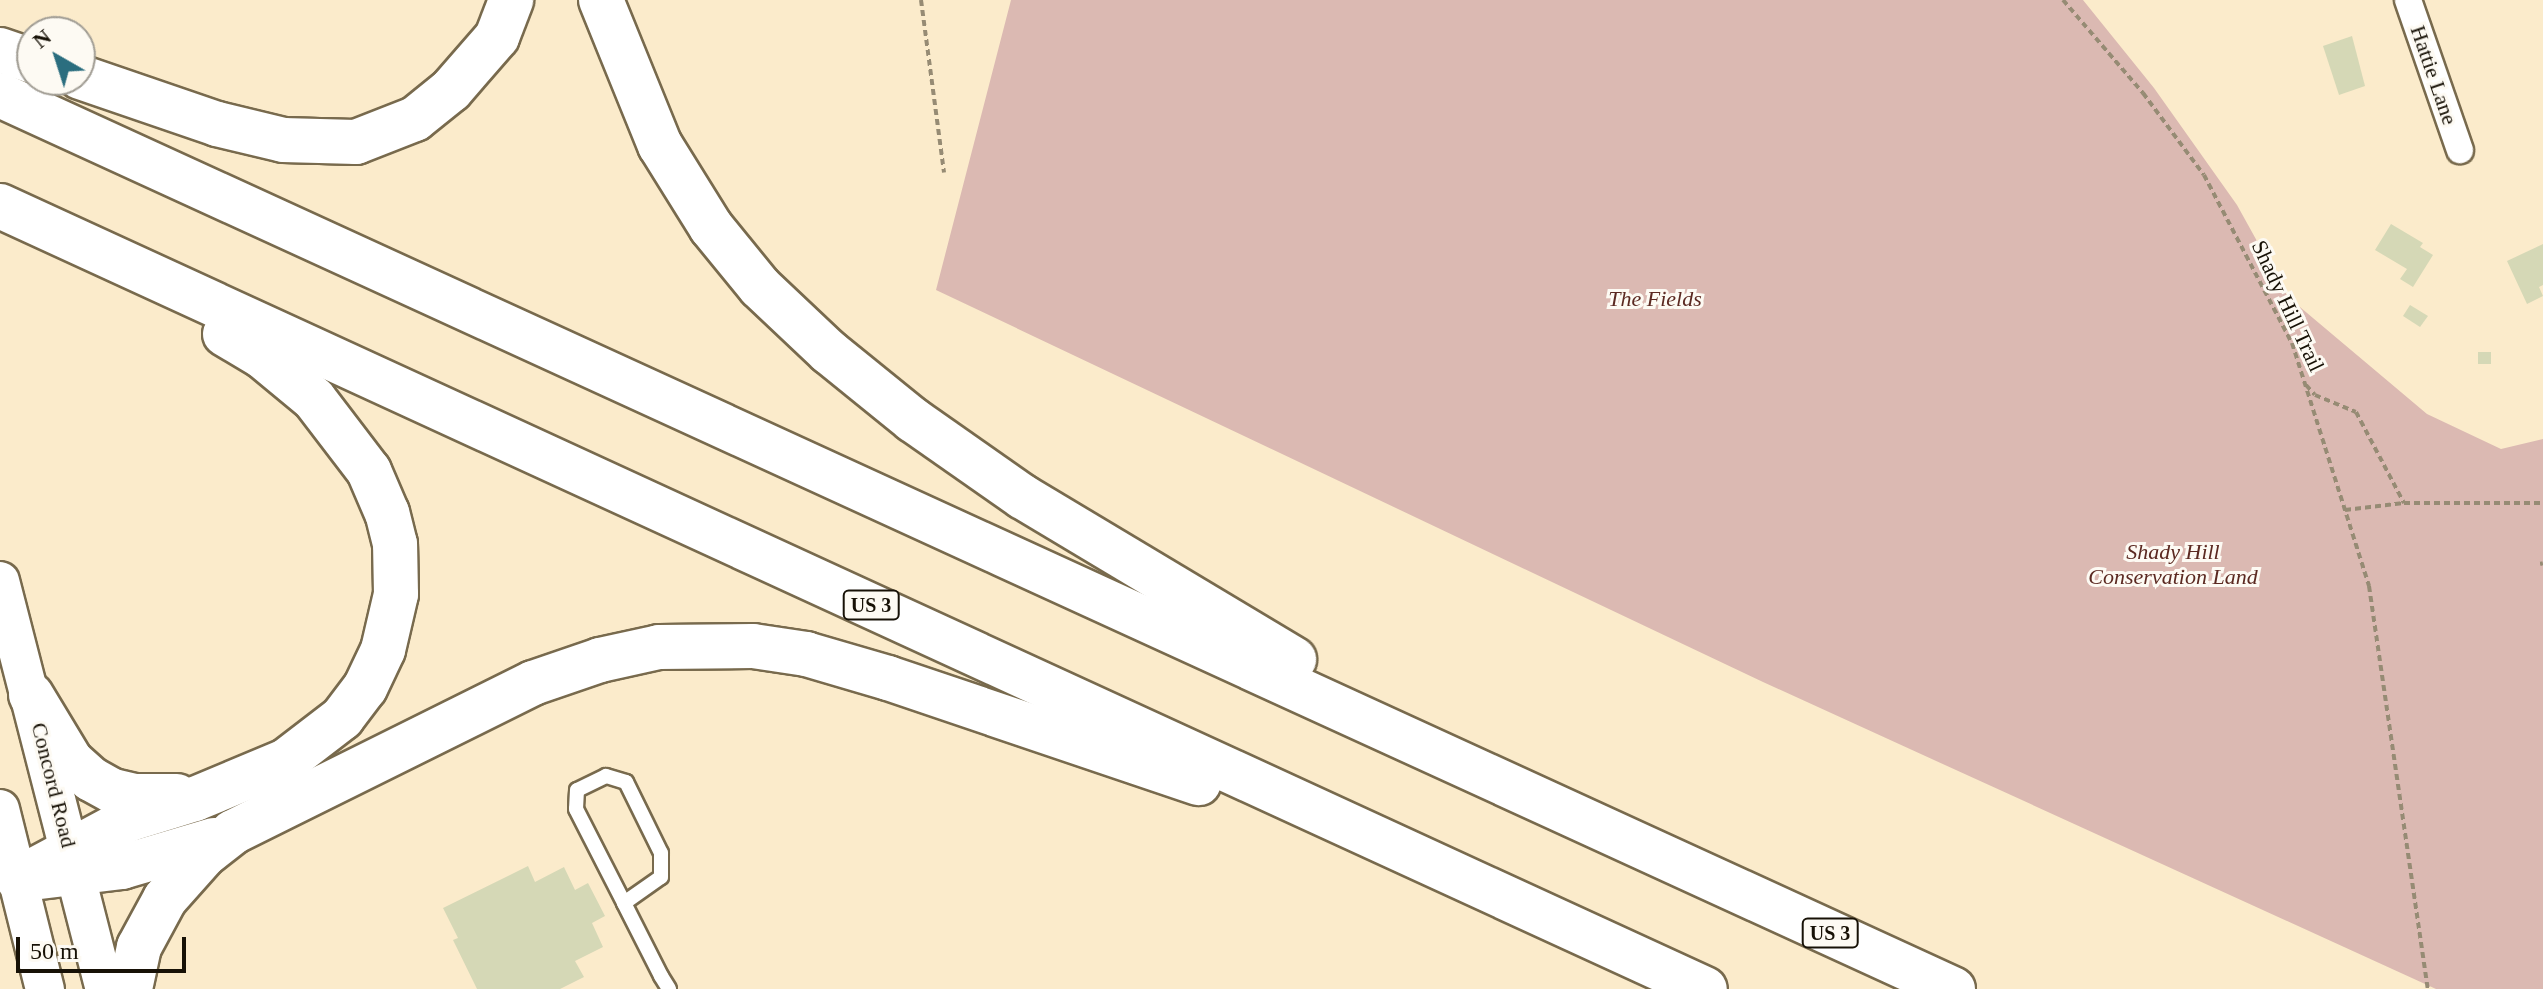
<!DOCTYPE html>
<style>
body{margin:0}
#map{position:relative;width:2543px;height:989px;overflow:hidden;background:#fbebcb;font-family:"Times New Roman",serif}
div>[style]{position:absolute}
.green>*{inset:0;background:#dbb9b2}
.building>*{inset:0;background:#d5d8b6}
.path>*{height:4px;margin-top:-2px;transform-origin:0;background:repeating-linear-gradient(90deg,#968b74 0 6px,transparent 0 10px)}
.roads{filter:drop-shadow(2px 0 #786a4d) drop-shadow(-2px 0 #786a4d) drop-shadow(0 2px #786a4d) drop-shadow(0 -2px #786a4d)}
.lane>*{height:14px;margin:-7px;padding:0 7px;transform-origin:7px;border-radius:7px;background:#fff}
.street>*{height:26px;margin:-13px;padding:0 13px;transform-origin:13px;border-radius:13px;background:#fff}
.secondary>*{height:38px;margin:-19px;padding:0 19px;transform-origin:19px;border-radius:19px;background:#fff}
.highway>*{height:44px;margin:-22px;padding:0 22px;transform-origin:22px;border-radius:22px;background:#fff}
span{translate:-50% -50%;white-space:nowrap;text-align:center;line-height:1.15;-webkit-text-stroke:6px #fdfaf3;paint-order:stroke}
.shield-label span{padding:2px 6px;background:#fdfaf3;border:2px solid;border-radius:6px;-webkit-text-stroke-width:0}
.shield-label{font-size:20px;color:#171106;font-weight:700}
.street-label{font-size:22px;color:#171106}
.park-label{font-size:22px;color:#5b2921;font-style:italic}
.north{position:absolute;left:16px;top:16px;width:80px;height:80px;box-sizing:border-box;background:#fdfaf3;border:2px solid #a19d94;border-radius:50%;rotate:321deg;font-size:22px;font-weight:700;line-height:32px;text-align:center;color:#171106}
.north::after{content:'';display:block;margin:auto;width:28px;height:36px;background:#2b6e7f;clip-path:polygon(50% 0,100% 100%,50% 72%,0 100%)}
.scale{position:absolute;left:16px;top:937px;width:170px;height:36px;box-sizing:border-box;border:4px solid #171106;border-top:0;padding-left:10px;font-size:24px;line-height:28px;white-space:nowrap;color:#171106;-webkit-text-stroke:6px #fdfaf3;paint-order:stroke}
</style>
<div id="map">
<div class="green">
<i style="clip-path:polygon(1011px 0,2083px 0,2154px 88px,2237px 205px,2288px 297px,2427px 414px,2501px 449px,2543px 439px,2543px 989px,2436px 989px,1763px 682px,936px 290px)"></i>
</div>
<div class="building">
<i style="clip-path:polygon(2352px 36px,2365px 86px,2339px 95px,2323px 46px)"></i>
<i style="clip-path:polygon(2391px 224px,2423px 243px,2420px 247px,2433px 255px,2413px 287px,2400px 279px,2407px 269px,2375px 250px)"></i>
<i style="clip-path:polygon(2543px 244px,2543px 285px,2539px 287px,2543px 296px,2527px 304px,2507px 261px)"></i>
<i style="clip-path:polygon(2410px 305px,2428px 316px,2420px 327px,2403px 316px)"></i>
<i style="clip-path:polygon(2478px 352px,2491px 352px,2491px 364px,2478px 364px)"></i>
<i style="clip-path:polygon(528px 866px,535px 882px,564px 867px,575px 890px,588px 883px,605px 916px,592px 923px,603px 947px,575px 961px,584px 977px,560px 989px,477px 989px,453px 940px,458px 938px,443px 908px)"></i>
</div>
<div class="path">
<i style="left:921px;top:0;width:174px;rotate:82.4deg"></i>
<i style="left:2063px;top:0;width:123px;rotate:49.3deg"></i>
<i style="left:2143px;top:93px;width:102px;rotate:53.4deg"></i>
<i style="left:2204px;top:175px;width:190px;rotate:62.4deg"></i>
<i style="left:2292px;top:343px;width:255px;rotate:72.4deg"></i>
<i style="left:2369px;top:586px;width:407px;rotate:81.7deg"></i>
<i style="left:2306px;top:385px;width:13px;rotate:48deg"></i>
<i style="left:2315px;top:395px;width:44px;rotate:22.5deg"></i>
<i style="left:2356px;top:412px;width:103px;rotate:62.2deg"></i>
<i style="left:2404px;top:503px;width:139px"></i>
<i style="left:2345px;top:510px;width:59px;rotate:-6.8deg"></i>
<i style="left:2540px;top:564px;width:3px;rotate:-18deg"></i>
</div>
<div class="roads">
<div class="lane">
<i style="left:624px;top:903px;width:45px;rotate:-35.1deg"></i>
<i style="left:661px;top:877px;width:24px;rotate:-90deg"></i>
<i style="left:661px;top:853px;width:79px;rotate:-116.2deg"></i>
<i style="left:626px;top:782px;width:21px;rotate:-163deg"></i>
<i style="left:606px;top:776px;width:32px;rotate:154deg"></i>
<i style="left:577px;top:790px;width:19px;rotate:93deg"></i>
<i style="left:576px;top:809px;width:106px;rotate:62.9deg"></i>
<i style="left:624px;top:903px;width:82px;rotate:63.1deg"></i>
<i style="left:661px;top:976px;width:15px;rotate:58deg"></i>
</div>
<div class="street">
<i style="left:2408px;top:0;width:159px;rotate:70.9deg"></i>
</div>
<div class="secondary">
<i style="left:0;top:581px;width:421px;rotate:75.6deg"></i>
<i style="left:0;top:809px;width:186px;rotate:76deg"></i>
</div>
<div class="highway">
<i style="left:601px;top:0;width:157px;rotate:67.9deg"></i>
<i style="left:660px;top:145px;width:97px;rotate:58.1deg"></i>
<i style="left:711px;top:227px;width:77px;rotate:50.8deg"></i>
<i style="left:760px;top:287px;width:95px;rotate:43.3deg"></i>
<i style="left:829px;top:352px;width:108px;rotate:39deg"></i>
<i style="left:913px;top:420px;width:134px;rotate:35deg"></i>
<i style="left:1023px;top:497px;width:316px;rotate:30.9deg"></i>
<i style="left:0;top:50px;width:34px;rotate:19deg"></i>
<i style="left:80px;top:77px;width:145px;rotate:18.9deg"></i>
<i style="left:217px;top:124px;width:68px;rotate:13.6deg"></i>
<i style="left:283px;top:140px;width:73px;rotate:1.6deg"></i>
<i style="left:356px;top:142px;width:63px;rotate:-21.3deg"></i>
<i style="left:415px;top:119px;width:46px;rotate:-38.9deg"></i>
<i style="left:451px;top:90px;width:70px;rotate:-49deg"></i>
<i style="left:497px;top:37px;width:40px;rotate:-69deg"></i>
<i style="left:0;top:95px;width:2148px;rotate:24.6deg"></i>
<i style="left:0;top:206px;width:1876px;rotate:24.67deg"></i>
<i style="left:31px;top:695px;width:77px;rotate:58.8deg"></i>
<i style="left:71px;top:761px;width:27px;rotate:42deg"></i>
<i style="left:91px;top:779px;width:25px;rotate:29deg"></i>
<i style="left:113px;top:791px;width:23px;rotate:13deg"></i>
<i style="left:135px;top:796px;width:42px"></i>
<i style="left:32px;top:878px;width:91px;rotate:-7deg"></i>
<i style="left:122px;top:867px;width:96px;rotate:-16.4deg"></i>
<i style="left:18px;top:879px;width:127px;rotate:-28.2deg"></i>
<i style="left:130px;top:819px;width:68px;rotate:-17.1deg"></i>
<i style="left:195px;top:799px;width:99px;rotate:-22.7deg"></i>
<i style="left:286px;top:761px;width:71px;rotate:-37.5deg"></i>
<i style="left:342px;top:718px;width:38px;rotate:-53deg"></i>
<i style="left:365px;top:688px;width:42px;rotate:-64.7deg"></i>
<i style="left:383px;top:650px;width:57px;rotate:-76.9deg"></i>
<i style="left:396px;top:594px;width:50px;rotate:-91.1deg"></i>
<i style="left:395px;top:544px;width:32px;rotate:-104deg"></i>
<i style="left:387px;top:513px;width:46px;rotate:-113.2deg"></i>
<i style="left:369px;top:471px;width:91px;rotate:-127.4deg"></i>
<i style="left:314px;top:399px;width:67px;rotate:-140.4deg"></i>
<i style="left:262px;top:356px;width:43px;rotate:-149.3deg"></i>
<i style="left:130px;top:989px;width:43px;rotate:-77.9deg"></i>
<i style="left:139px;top:947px;width:55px;rotate:-61.6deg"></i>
<i style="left:165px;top:899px;width:59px;rotate:-48.4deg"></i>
<i style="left:204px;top:855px;width:37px;rotate:-38deg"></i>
<i style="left:233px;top:832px;width:335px;rotate:-26.4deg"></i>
<i style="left:533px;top:683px;width:71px;rotate:-18.9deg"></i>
<i style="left:600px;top:660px;width:60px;rotate:-12.4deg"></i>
<i style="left:659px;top:647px;width:94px;rotate:-0.6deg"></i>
<i style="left:753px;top:646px;width:54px;rotate:8.6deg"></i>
<i style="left:806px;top:654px;width:85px;rotate:16.3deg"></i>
<i style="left:888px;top:678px;width:328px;rotate:18.7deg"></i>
</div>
</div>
<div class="shield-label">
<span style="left:871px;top:605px">US 3</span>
<span style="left:1830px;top:933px">US 3</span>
</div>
<div class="street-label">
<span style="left:2434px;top:75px;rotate:71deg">Hattie Lane</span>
<span style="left:2288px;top:306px;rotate:65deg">Shady Hill Trail</span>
<span style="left:54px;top:785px;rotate:76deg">Concord Road</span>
</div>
<div class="park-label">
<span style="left:1655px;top:299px">The Fields</span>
<span style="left:2173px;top:564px">Shady Hill<br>Conservation Land</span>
</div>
<div class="north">N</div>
<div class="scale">50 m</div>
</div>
